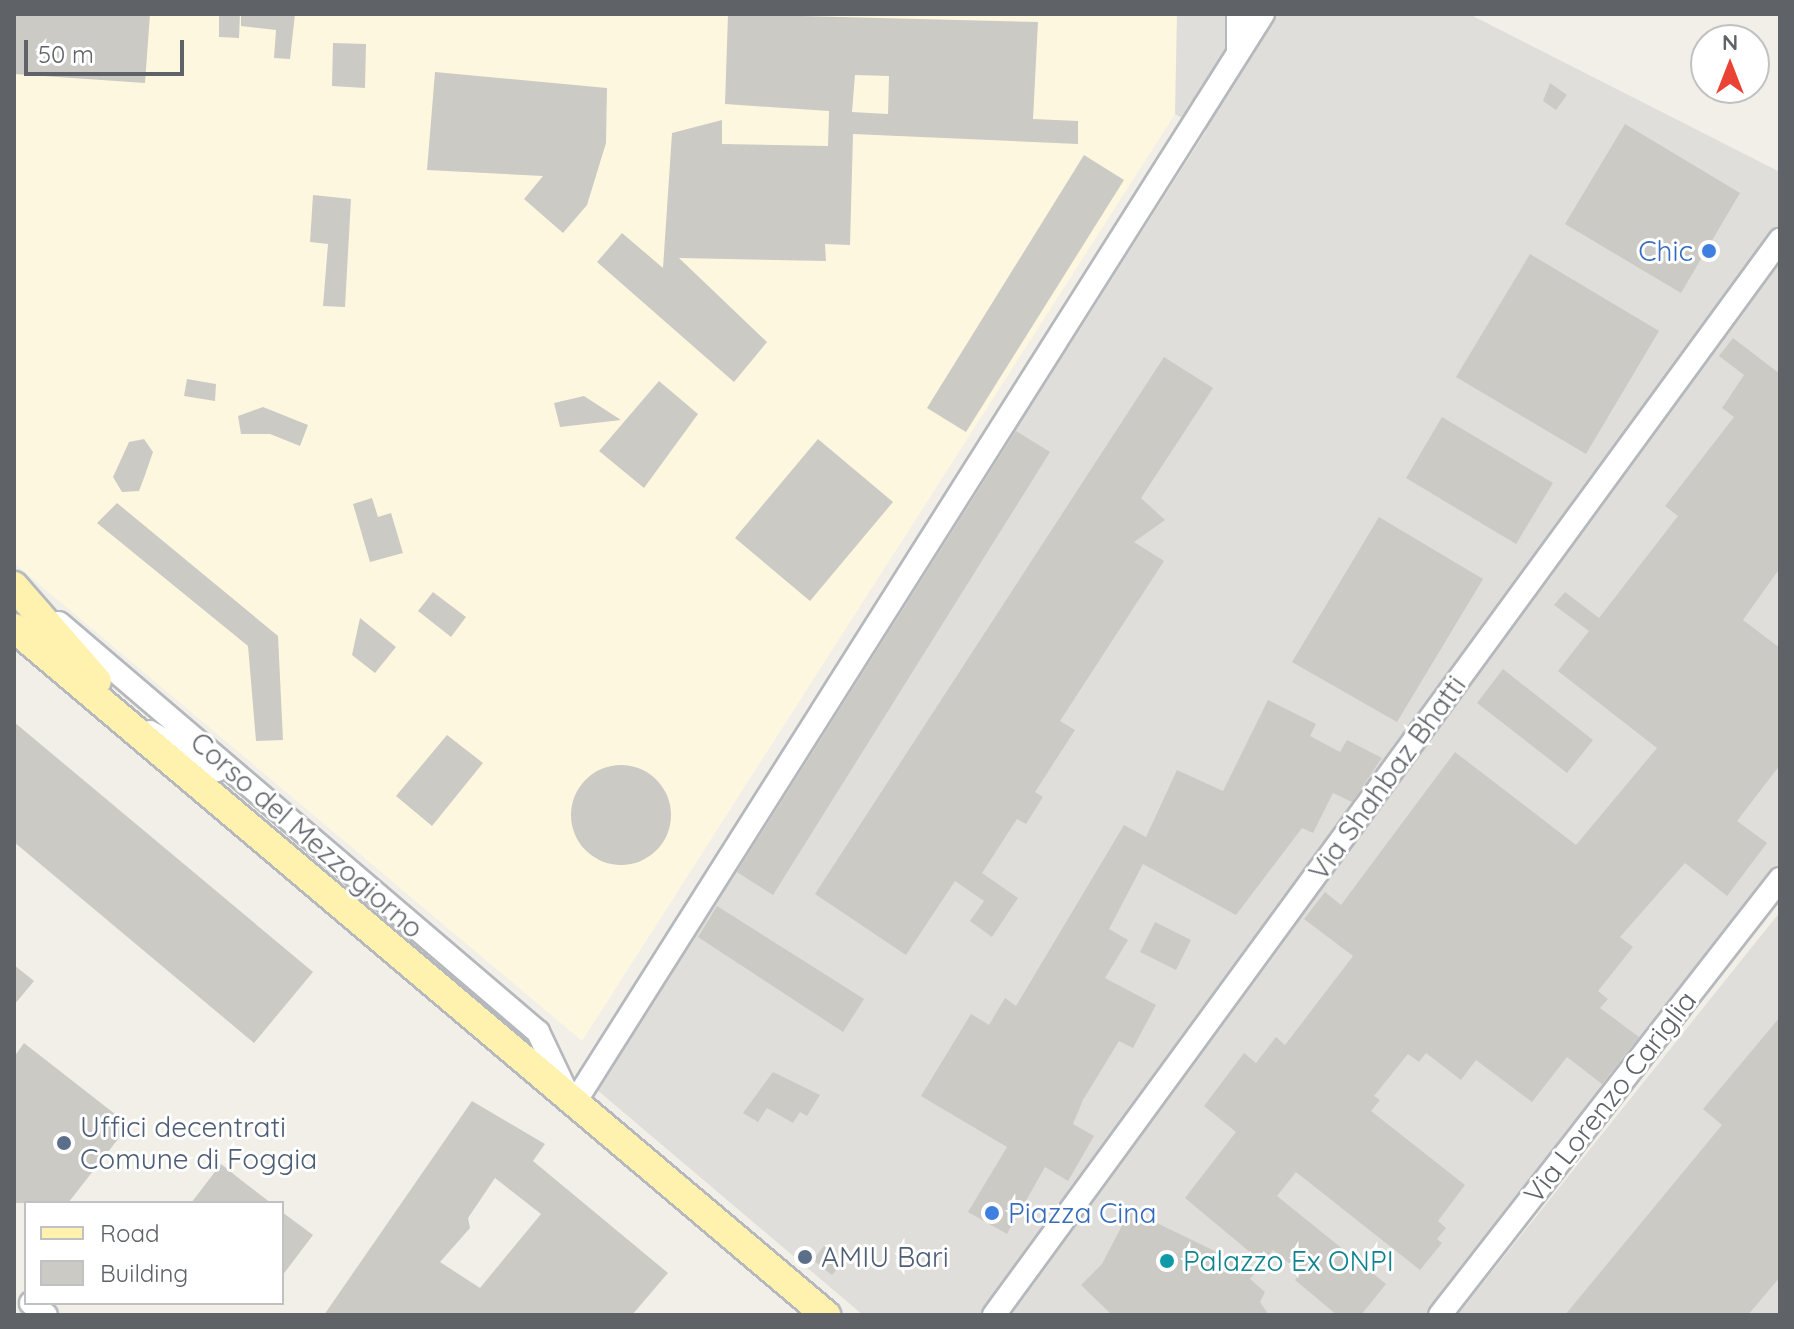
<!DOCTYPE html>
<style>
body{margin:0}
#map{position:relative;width:1794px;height:1329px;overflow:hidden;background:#f1efe8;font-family:Quicksand,sans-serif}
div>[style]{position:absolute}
.commercial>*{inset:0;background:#fef7e0}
.industrial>*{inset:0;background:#e0deda}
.building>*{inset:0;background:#cccac5}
.round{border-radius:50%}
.roads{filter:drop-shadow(2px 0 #b5b8bc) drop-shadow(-2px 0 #b5b8bc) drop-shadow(0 2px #b5b8bc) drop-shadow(0 -2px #b5b8bc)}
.minor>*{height:22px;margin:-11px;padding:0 11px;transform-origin:11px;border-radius:11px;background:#fff}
.major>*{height:28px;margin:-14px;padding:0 14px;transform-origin:14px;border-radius:14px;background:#fff2af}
.dots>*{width:22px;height:22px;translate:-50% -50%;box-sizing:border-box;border:4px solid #fff;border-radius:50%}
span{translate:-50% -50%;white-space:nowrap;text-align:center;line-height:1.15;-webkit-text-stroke:6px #fff;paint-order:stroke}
.shop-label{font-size:28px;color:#366cbe}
.right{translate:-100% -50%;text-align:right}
.left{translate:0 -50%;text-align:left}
.street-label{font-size:28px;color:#5f6368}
.service-label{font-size:28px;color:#4e5e75}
.culture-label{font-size:28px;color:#0d838f}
.frame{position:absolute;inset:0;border:16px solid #5f6368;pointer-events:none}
.legend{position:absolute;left:24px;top:1201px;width:260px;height:104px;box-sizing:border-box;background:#fff;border:2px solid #bfc1c3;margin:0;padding:10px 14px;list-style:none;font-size:24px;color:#5f6368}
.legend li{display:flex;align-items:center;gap:16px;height:40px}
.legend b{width:40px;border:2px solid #bfc1c3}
.north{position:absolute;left:1690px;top:24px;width:80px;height:80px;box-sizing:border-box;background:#fff;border:2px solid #bfc1c3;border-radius:50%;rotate:0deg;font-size:22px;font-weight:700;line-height:32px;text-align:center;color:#5f6368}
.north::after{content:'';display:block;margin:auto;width:28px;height:36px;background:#ea4335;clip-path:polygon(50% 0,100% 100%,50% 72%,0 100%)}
.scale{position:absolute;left:24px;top:40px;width:160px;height:36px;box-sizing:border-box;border:4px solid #5f6368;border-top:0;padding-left:10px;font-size:24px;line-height:28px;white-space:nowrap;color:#5f6368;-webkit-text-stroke:6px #fff;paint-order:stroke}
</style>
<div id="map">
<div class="commercial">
<i style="clip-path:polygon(14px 14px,1177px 14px,1175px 114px,582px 1041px,14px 563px)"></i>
</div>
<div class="industrial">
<i style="clip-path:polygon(1177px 14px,1469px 14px,1780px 172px,1780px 863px,1427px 1315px,863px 1315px,596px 1089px,1206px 131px,1175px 114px)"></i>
<i style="clip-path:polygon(1780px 912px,1780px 1315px,1457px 1315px)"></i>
</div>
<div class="building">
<i style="clip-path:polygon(14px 14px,150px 14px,145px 83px,14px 74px)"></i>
<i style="clip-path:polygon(219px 14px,240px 14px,239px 38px,219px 37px)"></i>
<i style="clip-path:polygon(241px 14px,295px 14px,290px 59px,274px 58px,276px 30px,241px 26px)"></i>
<i style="clip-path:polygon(evenodd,728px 14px,1038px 22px,1033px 119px,1078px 121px,1078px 144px,853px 134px,850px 245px,825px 244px,826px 261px,679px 258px,767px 342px,734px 382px,597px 262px,622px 233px,663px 268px,672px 133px,722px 120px,722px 144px,828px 146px,829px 111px,725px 104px,728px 14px,855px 75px,889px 76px,888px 114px,852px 112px,855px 75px)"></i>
<i style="clip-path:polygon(333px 43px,366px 44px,365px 88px,332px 86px)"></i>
<i style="clip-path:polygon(435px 72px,607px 88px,606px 143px,587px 205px,563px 233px,524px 199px,543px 176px,427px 170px)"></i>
<i style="clip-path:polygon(1550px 83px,1567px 95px,1556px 110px,1543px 101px)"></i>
<i style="clip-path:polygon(1625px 124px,1740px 193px,1681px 293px,1565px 224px)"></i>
<i style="clip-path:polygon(1084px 155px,1124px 180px,966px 432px,927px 408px)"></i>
<i style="clip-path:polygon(313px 195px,351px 199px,345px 307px,323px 306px,328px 244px,310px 242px)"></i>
<i style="clip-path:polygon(1530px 254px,1659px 331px,1586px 454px,1456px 377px)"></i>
<i style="clip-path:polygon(1733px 338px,1780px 374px,1780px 568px,1743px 620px,1780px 648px,1780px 765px,1737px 821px,1767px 843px,1727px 896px,1685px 863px,1620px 937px,1633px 947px,1598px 991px,1608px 999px,1600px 1008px,1639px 1037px,1602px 1084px,1567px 1057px,1532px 1102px,1476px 1060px,1461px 1080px,1426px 1053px,1419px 1062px,1408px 1054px,1374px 1096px,1380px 1100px,1371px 1111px,1465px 1185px,1438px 1221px,1446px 1228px,1437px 1239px,1442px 1243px,1420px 1270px,1296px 1172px,1277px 1196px,1386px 1284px,1361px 1315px,1337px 1315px,1295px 1280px,1301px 1273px,1273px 1250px,1263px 1263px,1185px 1198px,1236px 1132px,1204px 1106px,1244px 1053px,1256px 1063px,1276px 1037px,1285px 1045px,1353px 956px,1304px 919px,1325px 892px,1341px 905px,1455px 752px,1576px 845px,1657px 748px,1558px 671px,1589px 631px,1554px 605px,1565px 592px,1599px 618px,1678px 516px,1665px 506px,1734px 417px,1722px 408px,1744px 375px,1719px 356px)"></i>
<i style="clip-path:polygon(1164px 357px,1213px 388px,1141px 498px,1165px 520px,1134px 542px,1164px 561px,1060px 721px,1075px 730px,1035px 792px,1043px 797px,1026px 824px,1017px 819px,982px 873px,1018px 898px,992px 937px,970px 921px,984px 901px,955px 881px,906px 955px,815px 894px)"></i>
<i style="clip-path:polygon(187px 379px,216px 384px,215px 401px,184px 396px)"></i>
<i style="clip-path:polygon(659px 381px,698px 414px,644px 488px,599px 451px)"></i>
<i style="clip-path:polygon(584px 396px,621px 420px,560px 427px,554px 403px)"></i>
<i style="clip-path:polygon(263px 407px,308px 425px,300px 446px,270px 434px,241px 434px,238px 416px)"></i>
<i style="clip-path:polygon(1442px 417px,1553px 483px,1516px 544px,1406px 478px)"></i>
<i style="clip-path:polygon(1016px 431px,1050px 452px,773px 895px,737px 872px)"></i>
<i style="clip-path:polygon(144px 439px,153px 452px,145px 475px,139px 491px,122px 492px,113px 477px,129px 442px)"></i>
<i style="clip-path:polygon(818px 439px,893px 502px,810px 601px,735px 538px)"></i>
<i style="clip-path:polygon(372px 498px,378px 517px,391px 513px,403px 553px,370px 562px,353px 504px)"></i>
<i style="clip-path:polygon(117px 503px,278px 636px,283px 740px,256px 741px,248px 646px,97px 523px)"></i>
<i style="clip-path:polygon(1379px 517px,1483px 579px,1397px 722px,1292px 662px)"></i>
<i style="clip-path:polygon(433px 592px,466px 617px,451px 637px,418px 611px)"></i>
<i style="clip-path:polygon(360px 618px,396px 647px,375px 673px,352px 655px)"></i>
<i style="clip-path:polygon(1503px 669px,1593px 740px,1567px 773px,1477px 703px)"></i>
<i style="clip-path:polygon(1268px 700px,1316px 724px,1310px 736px,1340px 752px,1347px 740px,1382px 758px,1352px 802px,1333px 793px,1313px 833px,1302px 828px,1236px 915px,1143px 864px,1109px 929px,1128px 940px,1105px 978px,1156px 1005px,1133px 1048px,1119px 1041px,1083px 1100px,1073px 1124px,1094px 1136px,1068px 1181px,1045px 1167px,1007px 1234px,968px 1212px,1007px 1147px,921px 1096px,971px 1014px,989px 1025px,1005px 998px,1016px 1006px,1124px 825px,1146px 837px,1177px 770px,1223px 791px)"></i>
<i style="clip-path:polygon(14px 722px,313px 972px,254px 1043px,14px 842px)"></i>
<i style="clip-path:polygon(447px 735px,483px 763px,432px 826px,396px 796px)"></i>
<i class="round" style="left:571px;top:765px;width:100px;height:100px"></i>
<i style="clip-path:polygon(717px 906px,864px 999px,843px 1032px,698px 937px)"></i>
<i style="clip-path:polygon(1155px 922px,1191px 940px,1176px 970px,1140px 952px)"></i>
<i style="clip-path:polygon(14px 965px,34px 981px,14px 1005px)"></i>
<i style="clip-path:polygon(1780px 1017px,1780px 1277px,1748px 1315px,1565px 1315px,1722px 1125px,1703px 1109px)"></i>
<i style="clip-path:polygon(24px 1043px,129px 1125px,68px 1203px,14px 1203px,14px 1057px)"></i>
<i style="clip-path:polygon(773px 1072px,820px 1095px,807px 1116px,800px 1112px,793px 1123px,767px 1108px,758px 1122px,743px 1113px)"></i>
<i style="clip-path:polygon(evenodd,472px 1101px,545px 1144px,533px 1161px,668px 1273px,632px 1315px,324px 1315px,472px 1101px,495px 1178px,541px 1214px,480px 1288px,440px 1262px,470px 1228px,468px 1218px,495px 1178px)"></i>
<i style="clip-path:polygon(221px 1164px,241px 1180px,271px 1203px,191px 1203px)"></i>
<i style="clip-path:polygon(1130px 1210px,1256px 1271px,1250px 1279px,1265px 1292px,1260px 1302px,1269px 1315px,1112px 1315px,1081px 1285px,1102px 1264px)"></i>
<i style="clip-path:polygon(282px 1212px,313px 1235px,282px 1276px)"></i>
<i style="clip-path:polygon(824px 1246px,844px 1261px,832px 1275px,813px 1260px)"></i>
</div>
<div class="roads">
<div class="minor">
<i style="left:1238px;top:53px;width:39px;rotate:-90deg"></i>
<i style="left:59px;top:623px;width:630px;rotate:40.49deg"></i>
<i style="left:538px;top:1032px;width:68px;rotate:64.6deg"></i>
<i style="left:150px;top:732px;width:77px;rotate:29.6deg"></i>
<i style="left:573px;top:1105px;width:1291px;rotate:-57.69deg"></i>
<i style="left:31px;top:1303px;width:19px;rotate:39deg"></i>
<i style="left:994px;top:1315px;width:1332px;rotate:-53.83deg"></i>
<i style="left:1440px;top:1315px;width:553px;rotate:-52.05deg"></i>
</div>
<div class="major">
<i style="left:14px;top:586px;width:126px;rotate:48.9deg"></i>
<i style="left:14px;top:628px;width:1064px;rotate:40.23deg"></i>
</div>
</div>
<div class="dots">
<i style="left:1709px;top:251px;background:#3f7fe0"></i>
<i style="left:64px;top:1143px;background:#5c6f8a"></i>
<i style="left:992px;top:1213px;background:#3f7fe0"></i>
<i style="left:805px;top:1257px;background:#5c6f8a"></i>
<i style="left:1167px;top:1261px;background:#0f9aa8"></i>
</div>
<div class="shop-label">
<span class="right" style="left:1693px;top:251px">Chic</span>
<span class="left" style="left:1008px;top:1213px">Piazza Cina</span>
</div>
<div class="street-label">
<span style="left:1387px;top:778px;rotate:-54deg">Via Shahbaz Bhatti</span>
<span style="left:307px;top:835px;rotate:41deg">Corso del Mezzogiorno</span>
<span style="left:1610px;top:1097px;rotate:-52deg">Via Lorenzo Cariglia</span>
</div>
<div class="service-label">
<span class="left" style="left:80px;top:1143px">Uffici decentrati<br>Comune di Foggia</span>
<span class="left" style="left:821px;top:1257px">AMIU Bari</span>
</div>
<div class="culture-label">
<span class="left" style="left:1183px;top:1261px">Palazzo Ex ONPI</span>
</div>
<div class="frame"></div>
<ul class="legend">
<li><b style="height:10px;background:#fff2af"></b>Road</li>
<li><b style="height:22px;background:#cccac5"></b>Building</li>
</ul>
<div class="north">N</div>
<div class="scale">50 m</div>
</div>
